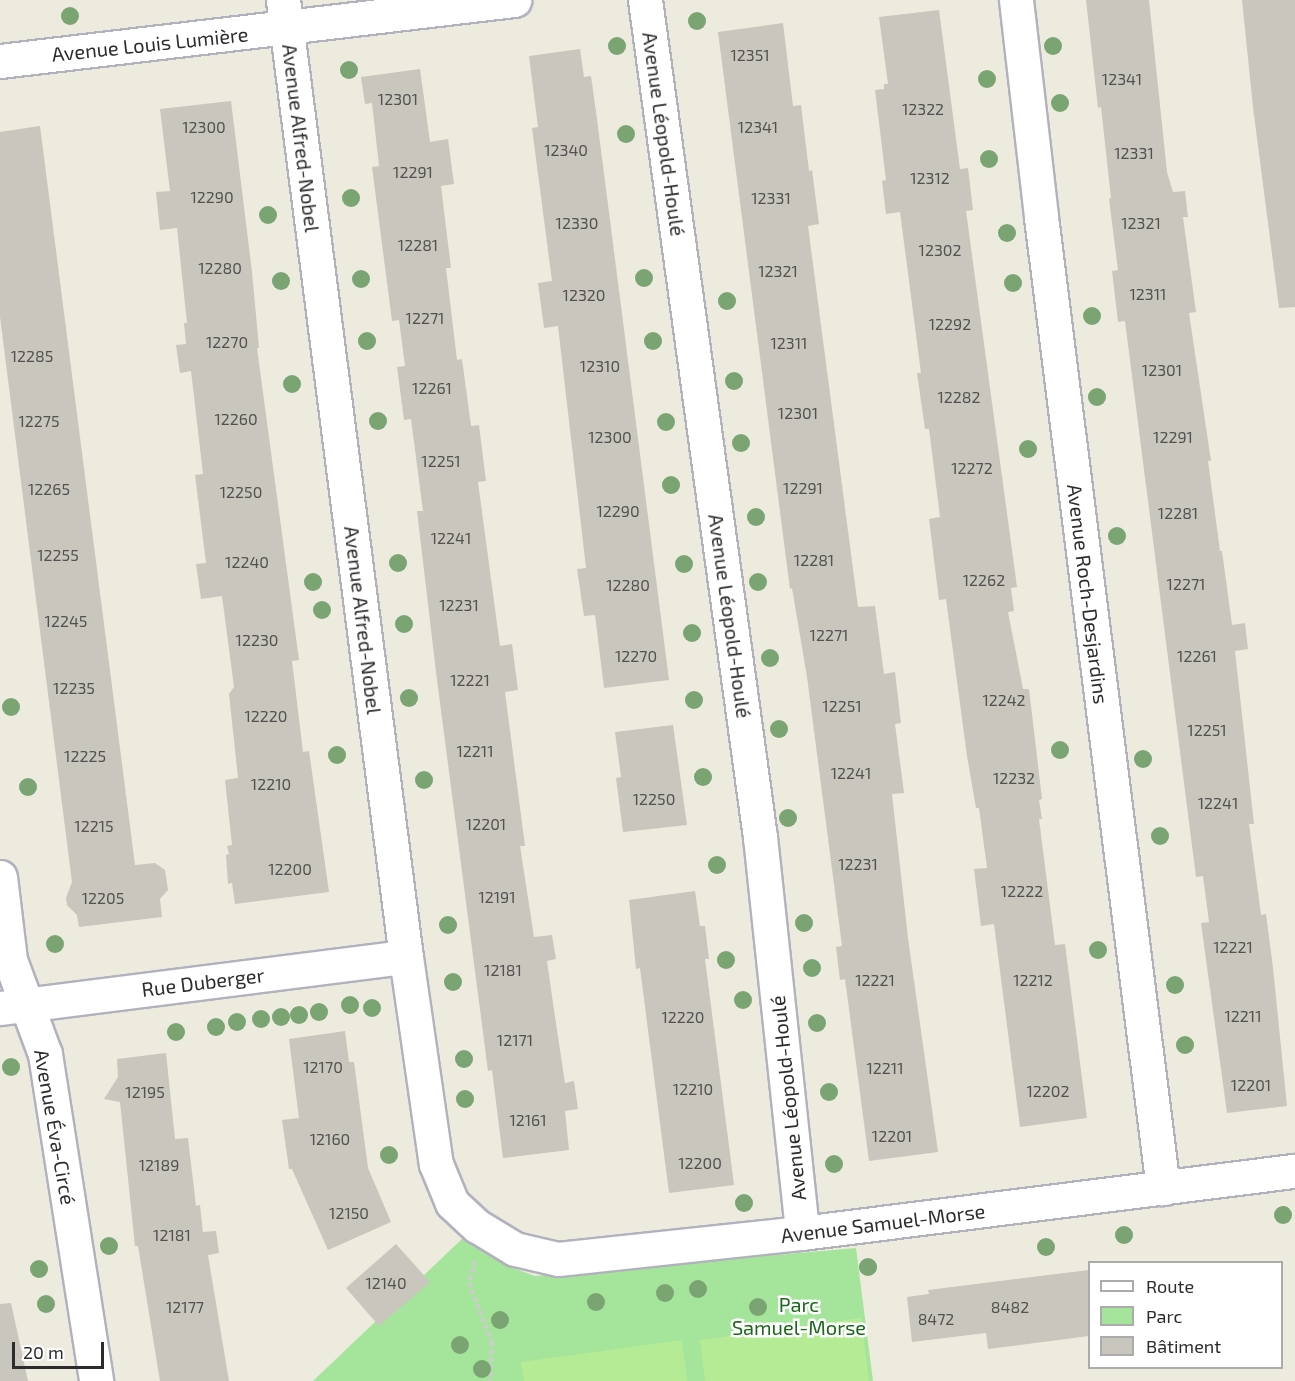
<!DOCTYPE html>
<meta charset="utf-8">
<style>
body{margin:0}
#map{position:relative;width:1295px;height:1381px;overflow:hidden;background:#edeade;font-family:"Exo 2",sans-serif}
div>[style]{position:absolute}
.green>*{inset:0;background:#a5e49b}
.pitch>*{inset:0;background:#b6eb96}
.building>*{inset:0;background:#c9c6bd}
.path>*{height:4px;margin-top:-2px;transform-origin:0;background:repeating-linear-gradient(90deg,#ccc 0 4.5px,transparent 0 7.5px)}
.roads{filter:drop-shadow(2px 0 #b2b2bf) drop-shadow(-2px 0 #b2b2bf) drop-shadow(0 2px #b2b2bf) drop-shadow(0 -2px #b2b2bf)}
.minor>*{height:33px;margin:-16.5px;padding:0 16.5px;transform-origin:16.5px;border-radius:16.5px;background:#fff}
.trees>*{width:18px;height:18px;margin:-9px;border-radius:50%;background:#7aa472}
span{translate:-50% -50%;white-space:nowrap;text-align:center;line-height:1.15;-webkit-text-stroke:5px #fff;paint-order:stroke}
.number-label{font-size:16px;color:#535250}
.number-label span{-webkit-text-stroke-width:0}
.street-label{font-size:20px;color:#2c2c2c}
.park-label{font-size:20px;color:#1b6a1a}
.legend{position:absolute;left:1088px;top:1261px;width:195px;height:108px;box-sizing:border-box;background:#fff;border:2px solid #ababab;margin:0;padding:8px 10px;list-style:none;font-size:18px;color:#2c2c2c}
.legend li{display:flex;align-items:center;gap:12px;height:30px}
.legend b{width:30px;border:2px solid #ababab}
.scale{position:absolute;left:12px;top:1342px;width:92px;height:27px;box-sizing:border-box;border:3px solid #2c2c2c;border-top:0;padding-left:8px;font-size:18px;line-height:21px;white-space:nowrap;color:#2c2c2c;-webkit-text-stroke:4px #fff;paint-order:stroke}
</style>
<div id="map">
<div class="green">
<i style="clip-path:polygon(463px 1238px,505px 1265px,535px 1276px,856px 1248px,873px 1381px,313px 1381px)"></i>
</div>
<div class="pitch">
<i style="clip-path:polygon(861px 1318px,869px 1381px,705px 1381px,700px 1340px)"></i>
<i style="clip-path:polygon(682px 1340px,687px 1381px,524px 1381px,521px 1362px)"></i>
</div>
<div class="building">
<i style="clip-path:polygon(1086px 0,1149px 0,1167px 172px,1173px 192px,1185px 191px,1188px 217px,1183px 217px,1196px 312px,1189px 313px,1211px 461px,1208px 461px,1220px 551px,1222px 551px,1232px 625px,1245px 623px,1248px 649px,1235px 651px,1254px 824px,1249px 824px,1261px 915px,1266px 914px,1273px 968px,1287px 1106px,1227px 1113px,1201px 923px,1209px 922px,1203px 876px,1196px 877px,1125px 321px,1118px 322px,1112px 271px,1118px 270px,1109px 199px,1111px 198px,1101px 107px,1098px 108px)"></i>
<i style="clip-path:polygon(1242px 0,1295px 0,1295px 307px,1279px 308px,1253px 107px)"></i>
<i style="clip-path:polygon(939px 10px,960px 169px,968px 168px,973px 210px,966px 211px,1017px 587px,1011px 588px,1014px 611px,1008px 612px,1023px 689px,1029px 689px,1042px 799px,1039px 800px,1042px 819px,1039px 819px,1055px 945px,1065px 944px,1087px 1118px,1020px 1127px,994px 924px,981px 926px,974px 869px,987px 868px,979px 808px,976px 808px,967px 756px,946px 599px,939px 600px,929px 519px,940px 517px,929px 429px,925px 429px,917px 373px,921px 373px,900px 212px,886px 214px,882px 181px,886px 180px,875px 90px,884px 89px,884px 84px,888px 84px,879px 17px)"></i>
<i style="clip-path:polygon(783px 23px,793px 106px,801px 105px,809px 171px,812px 170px,819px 224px,808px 226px,858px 607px,875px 606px,884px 674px,895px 672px,901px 723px,895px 724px,904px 793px,892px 794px,908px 938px,938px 1152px,869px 1161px,845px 979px,840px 980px,836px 947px,842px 946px,807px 677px,792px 588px,790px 589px,718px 32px)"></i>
<i style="clip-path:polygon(580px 49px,584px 77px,591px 76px,597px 119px,669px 680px,604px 688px,595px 615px,584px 616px,577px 569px,586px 568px,558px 326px,544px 328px,538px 283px,552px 281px,532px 128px,538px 127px,529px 56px)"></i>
<i style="clip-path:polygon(420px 69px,430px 142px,448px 139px,454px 184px,441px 186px,451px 268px,446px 268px,457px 360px,462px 359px,471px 426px,479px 425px,486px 481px,478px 482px,500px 646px,512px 644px,518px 690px,505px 692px,525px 846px,520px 846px,534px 937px,552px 935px,556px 959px,547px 961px,554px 1010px,565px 1083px,574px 1081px,578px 1109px,565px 1111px,569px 1150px,503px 1158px,492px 1070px,488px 1071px,436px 672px,417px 511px,423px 511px,411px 419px,404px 420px,397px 367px,405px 366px,399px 320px,392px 321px,372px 167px,379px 166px,372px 103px,365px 104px,361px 77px)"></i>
<i style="clip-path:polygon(231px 101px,252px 272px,259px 348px,257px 348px,299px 660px,292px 661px,303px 752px,309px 751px,329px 892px,235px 904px,232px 883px,228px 884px,226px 855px,229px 854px,227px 846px,232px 845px,225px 780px,238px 778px,229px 694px,234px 687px,222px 596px,201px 599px,196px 564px,206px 563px,195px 475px,203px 474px,191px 371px,180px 373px,176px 345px,186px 344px,184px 323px,187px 323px,177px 228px,160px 230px,156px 192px,170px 191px,160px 109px)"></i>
<i style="clip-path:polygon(40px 126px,135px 865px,155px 863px,165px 870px,168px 890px,160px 899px,162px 917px,79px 927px,77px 915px,67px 905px,66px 898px,72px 882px,0 317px,0 132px)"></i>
<i style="clip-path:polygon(673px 725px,687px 825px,623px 832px,616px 778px,621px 777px,615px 732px)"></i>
<i style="clip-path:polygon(695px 891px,700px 926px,705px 926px,709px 959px,705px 959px,734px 1185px,669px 1193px,640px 968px,636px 969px,629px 900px)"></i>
<i style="clip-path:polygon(345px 1031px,349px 1062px,354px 1062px,368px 1168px,391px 1222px,328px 1250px,292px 1169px,289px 1169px,282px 1120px,299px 1118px,289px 1039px)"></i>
<i style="clip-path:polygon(166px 1053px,175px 1139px,188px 1138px,196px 1206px,200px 1205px,203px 1232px,216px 1231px,219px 1253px,208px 1255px,229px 1381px,160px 1381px,138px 1246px,135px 1246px,120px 1102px,104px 1099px,118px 1077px,117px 1059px)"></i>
<i style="clip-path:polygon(396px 1244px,430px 1282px,379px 1326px,346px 1288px)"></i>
<i style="clip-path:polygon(1089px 1270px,1089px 1336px,988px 1349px,986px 1333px,912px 1342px,907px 1297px,929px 1294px,928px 1290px)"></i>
<i style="clip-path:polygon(11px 1303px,28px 1381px,0 1381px,0 1304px)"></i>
</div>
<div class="path">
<i style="left:475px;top:1261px;width:23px;rotate:105deg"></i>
<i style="left:469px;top:1283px;width:63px;rotate:68.7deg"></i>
<i style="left:492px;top:1342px;width:39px;rotate:93deg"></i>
</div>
<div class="roads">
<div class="minor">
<i style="left:283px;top:0;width:965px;rotate:82.68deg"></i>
<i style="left:406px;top:957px;width:209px;rotate:81.8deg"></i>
<i style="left:436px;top:1164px;width:42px;rotate:67.7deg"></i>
<i style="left:452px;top:1203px;width:34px;rotate:43deg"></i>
<i style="left:477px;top:1226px;width:44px;rotate:31.2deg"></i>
<i style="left:515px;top:1249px;width:44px;rotate:13.1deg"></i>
<i style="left:558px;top:1259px;width:245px;rotate:-6.1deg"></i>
<i style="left:802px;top:1233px;width:497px;rotate:-7.2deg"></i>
<i style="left:645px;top:0;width:845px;rotate:82.18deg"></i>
<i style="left:760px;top:837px;width:398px;rotate:83.9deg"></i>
<i style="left:1016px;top:0;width:218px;rotate:83.4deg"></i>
<i style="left:1041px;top:217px;width:979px;rotate:82.84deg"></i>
<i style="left:0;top:61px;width:518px;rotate:-6.77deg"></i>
<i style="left:0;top:877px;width:84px;rotate:83.1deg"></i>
<i style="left:10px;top:960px;width:100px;rotate:69.6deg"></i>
<i style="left:45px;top:1054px;width:331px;rotate:81.1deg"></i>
<i style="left:0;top:1008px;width:409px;rotate:-7.2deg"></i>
</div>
</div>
<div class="trees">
<i style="left:70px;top:16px"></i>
<i style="left:697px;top:21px"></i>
<i style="left:617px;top:46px"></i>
<i style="left:1053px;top:46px"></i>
<i style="left:349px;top:70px"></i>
<i style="left:987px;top:79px"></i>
<i style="left:1060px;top:103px"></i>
<i style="left:626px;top:134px"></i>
<i style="left:989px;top:159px"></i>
<i style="left:351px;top:198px"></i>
<i style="left:268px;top:215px"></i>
<i style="left:1007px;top:233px"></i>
<i style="left:644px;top:278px"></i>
<i style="left:361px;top:279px"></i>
<i style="left:281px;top:281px"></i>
<i style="left:1013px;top:283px"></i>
<i style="left:727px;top:301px"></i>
<i style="left:1092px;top:316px"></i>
<i style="left:367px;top:341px"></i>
<i style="left:653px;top:341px"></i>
<i style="left:734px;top:381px"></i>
<i style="left:292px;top:384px"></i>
<i style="left:1097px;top:397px"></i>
<i style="left:378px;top:421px"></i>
<i style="left:666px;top:422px"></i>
<i style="left:741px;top:443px"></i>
<i style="left:1028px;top:449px"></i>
<i style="left:671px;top:485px"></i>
<i style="left:756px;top:517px"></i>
<i style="left:1117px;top:536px"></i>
<i style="left:398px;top:563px"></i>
<i style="left:684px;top:564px"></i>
<i style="left:313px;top:582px"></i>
<i style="left:758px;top:582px"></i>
<i style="left:322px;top:610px"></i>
<i style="left:404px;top:624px"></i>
<i style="left:692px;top:633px"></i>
<i style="left:770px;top:658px"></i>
<i style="left:409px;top:698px"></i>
<i style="left:694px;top:700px"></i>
<i style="left:11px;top:707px"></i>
<i style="left:779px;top:729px"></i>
<i style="left:1060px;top:750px"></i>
<i style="left:337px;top:755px"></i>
<i style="left:1143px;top:759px"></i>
<i style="left:703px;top:777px"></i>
<i style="left:424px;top:780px"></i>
<i style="left:28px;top:787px"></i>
<i style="left:788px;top:818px"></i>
<i style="left:1160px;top:836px"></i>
<i style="left:717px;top:865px"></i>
<i style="left:804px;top:923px"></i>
<i style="left:448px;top:925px"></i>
<i style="left:55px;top:944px"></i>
<i style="left:1098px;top:950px"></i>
<i style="left:726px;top:960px"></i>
<i style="left:812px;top:968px"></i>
<i style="left:453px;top:982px"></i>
<i style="left:1175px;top:985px"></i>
<i style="left:743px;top:1000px"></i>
<i style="left:350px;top:1005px"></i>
<i style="left:372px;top:1008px"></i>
<i style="left:319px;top:1012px"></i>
<i style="left:299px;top:1015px"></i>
<i style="left:281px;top:1017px"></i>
<i style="left:261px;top:1019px"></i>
<i style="left:237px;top:1022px"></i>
<i style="left:817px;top:1023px"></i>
<i style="left:216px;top:1027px"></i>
<i style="left:176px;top:1032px"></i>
<i style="left:1185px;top:1045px"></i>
<i style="left:464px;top:1059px"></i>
<i style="left:11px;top:1067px"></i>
<i style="left:829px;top:1092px"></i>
<i style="left:465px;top:1099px"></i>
<i style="left:389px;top:1155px"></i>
<i style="left:834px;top:1164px"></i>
<i style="left:744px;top:1203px"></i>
<i style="left:1283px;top:1215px"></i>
<i style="left:1124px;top:1235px"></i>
<i style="left:109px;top:1246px"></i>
<i style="left:1046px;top:1247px"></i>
<i style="left:868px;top:1267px"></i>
<i style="left:39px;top:1269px"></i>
<i style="left:698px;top:1289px"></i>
<i style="left:665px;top:1293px"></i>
<i style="left:596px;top:1302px"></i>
<i style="left:46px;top:1304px"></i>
<i style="left:758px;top:1307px"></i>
<i style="left:500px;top:1320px"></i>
<i style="left:460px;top:1345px"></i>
<i style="left:482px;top:1369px"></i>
</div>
<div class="number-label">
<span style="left:750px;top:55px">12351</span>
<span style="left:1122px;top:79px">12341</span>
<span style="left:398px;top:99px">12301</span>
<span style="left:923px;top:109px">12322</span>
<span style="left:204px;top:127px">12300</span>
<span style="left:758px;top:127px">12341</span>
<span style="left:566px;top:150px">12340</span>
<span style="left:1134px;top:153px">12331</span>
<span style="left:413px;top:172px">12291</span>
<span style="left:930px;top:178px">12312</span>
<span style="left:212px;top:197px">12290</span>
<span style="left:771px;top:198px">12331</span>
<span style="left:577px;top:223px">12330</span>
<span style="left:1141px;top:223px">12321</span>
<span style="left:418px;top:245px">12281</span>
<span style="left:940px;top:250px">12302</span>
<span style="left:220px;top:268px">12280</span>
<span style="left:778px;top:271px">12321</span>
<span style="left:1148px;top:294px">12311</span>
<span style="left:584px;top:295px">12320</span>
<span style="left:425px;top:318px">12271</span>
<span style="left:950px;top:324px">12292</span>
<span style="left:227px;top:342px">12270</span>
<span style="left:789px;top:343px">12311</span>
<span style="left:32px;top:356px">12285</span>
<span style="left:600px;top:366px">12310</span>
<span style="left:1162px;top:370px">12301</span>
<span style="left:432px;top:388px">12261</span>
<span style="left:959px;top:397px">12282</span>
<span style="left:798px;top:413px">12301</span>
<span style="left:236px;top:419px">12260</span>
<span style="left:39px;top:421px">12275</span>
<span style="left:610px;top:437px">12300</span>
<span style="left:1173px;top:437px">12291</span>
<span style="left:441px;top:461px">12251</span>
<span style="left:972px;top:468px">12272</span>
<span style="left:803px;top:488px">12291</span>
<span style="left:49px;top:489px">12265</span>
<span style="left:241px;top:492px">12250</span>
<span style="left:618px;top:511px">12290</span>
<span style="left:1178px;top:513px">12281</span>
<span style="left:451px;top:538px">12241</span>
<span style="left:58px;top:555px">12255</span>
<span style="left:814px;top:560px">12281</span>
<span style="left:247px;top:562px">12240</span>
<span style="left:984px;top:580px">12262</span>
<span style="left:1186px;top:584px">12271</span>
<span style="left:628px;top:585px">12280</span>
<span style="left:459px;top:605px">12231</span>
<span style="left:66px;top:621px">12245</span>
<span style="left:829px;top:635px">12271</span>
<span style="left:257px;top:640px">12230</span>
<span style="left:636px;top:656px">12270</span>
<span style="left:1197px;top:656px">12261</span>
<span style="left:470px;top:680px">12221</span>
<span style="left:74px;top:688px">12235</span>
<span style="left:1004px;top:700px">12242</span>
<span style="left:842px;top:706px">12251</span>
<span style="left:266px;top:716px">12220</span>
<span style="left:1207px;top:730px">12251</span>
<span style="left:475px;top:751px">12211</span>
<span style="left:85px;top:756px">12225</span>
<span style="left:851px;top:773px">12241</span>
<span style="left:1014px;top:778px">12232</span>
<span style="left:271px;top:784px">12210</span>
<span style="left:654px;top:799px">12250</span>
<span style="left:1218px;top:803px">12241</span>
<span style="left:486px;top:824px">12201</span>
<span style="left:94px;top:826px">12215</span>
<span style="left:858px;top:864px">12231</span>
<span style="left:290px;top:869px">12200</span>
<span style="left:1022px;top:891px">12222</span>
<span style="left:497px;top:897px">12191</span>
<span style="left:103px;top:898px">12205</span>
<span style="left:1233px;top:947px">12221</span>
<span style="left:503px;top:970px">12181</span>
<span style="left:875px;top:980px">12221</span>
<span style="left:1033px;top:980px">12212</span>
<span style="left:1243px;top:1016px">12211</span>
<span style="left:683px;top:1017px">12220</span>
<span style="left:515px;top:1040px">12171</span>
<span style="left:323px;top:1067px">12170</span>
<span style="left:885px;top:1068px">12211</span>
<span style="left:1251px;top:1085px">12201</span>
<span style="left:693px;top:1089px">12210</span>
<span style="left:1048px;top:1091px">12202</span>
<span style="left:145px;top:1092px">12195</span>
<span style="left:528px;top:1120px">12161</span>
<span style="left:892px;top:1136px">12201</span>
<span style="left:330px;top:1139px">12160</span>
<span style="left:700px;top:1163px">12200</span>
<span style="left:159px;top:1165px">12189</span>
<span style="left:349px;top:1213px">12150</span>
<span style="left:172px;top:1235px">12181</span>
<span style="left:386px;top:1283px">12140</span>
<span style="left:185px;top:1307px">12177</span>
<span style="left:1010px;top:1307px">8482</span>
<span style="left:936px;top:1319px">8472</span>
</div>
<div class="street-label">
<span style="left:150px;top:44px;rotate:-6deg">Avenue Louis Lumière</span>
<span style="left:664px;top:134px;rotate:82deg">Avenue Léopold-Houlé</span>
<span style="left:301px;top:138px;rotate:83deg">Avenue Alfred-Nobel</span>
<span style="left:1088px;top:594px;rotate:83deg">Avenue Roch-Desjardins</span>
<span style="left:730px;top:616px;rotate:82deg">Avenue Léopold-Houlé</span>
<span style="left:363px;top:620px;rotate:83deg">Avenue Alfred-Nobel</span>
<span style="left:203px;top:982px;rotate:-7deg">Rue Duberger</span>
<span style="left:788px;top:1098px;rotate:-96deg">Avenue Léopold-Houlé</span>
<span style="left:55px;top:1127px;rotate:80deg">Avenue Éva-Circé</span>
<span style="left:883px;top:1223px;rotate:-7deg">Avenue Samuel-Morse</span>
</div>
<div class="park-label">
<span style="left:799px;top:1316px">Parc<br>Samuel-Morse</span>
</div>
<ul class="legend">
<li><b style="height:8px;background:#fff"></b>Route</li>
<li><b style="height:16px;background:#a5e49b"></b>Parc</li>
<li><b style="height:16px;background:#c9c6bd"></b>Bâtiment</li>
</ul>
<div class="scale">20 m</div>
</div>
